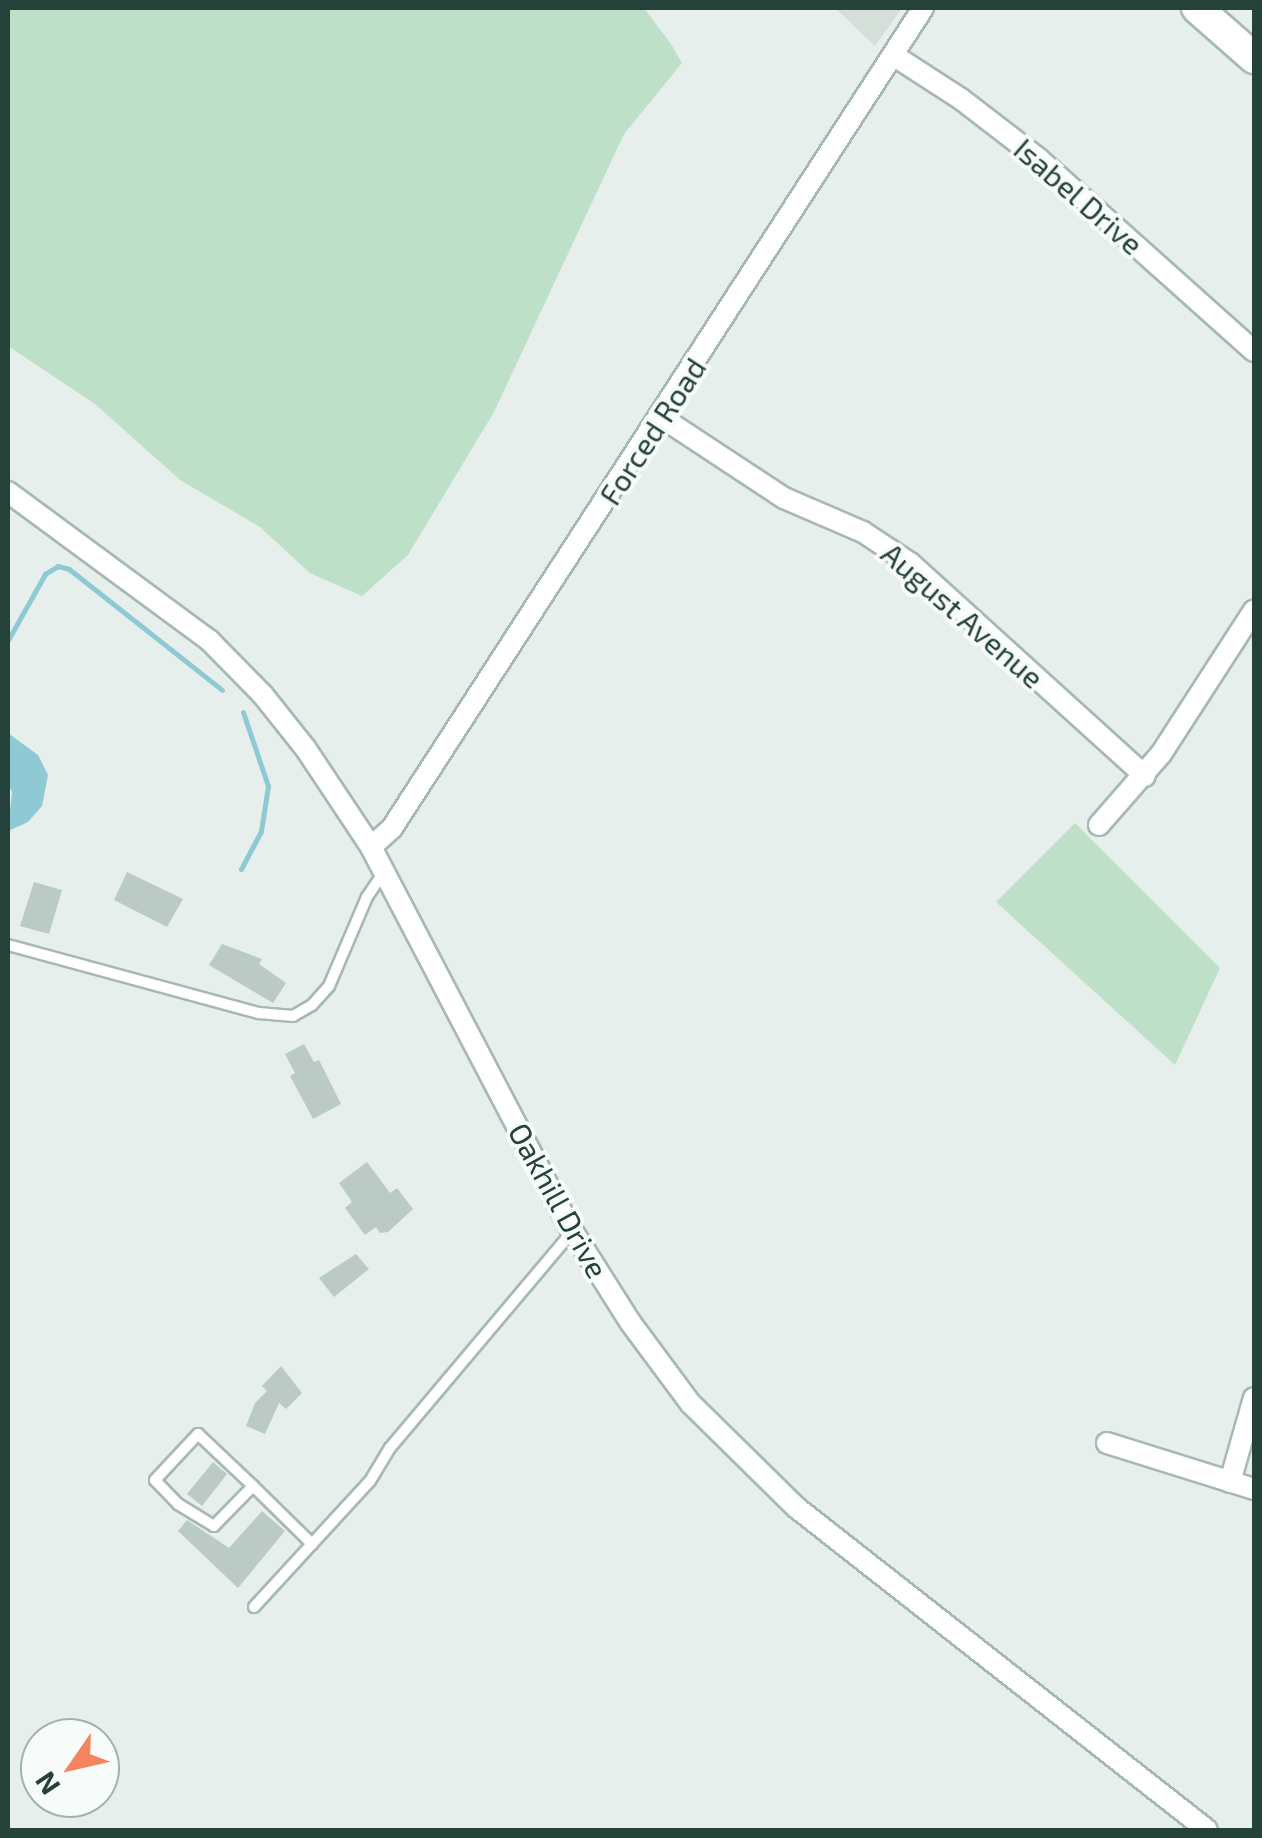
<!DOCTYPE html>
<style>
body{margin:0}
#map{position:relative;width:1262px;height:1838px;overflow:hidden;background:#e6efeb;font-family:"Exo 2",sans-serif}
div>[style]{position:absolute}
.built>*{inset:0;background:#d4dfda}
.green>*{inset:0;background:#bfe0c8}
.water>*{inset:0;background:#8ec9d4}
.stream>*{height:5px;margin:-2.5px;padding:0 2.5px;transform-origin:2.5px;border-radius:2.5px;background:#8ec9d4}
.building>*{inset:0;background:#bbcac4}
.roads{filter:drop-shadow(2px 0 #a8b8b2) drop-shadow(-2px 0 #a8b8b2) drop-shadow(0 2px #a8b8b2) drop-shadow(0 -2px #a8b8b2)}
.lane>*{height:10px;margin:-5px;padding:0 5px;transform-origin:5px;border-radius:5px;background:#fff}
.street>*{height:20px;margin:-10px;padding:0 10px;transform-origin:10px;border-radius:10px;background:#fff}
.secondary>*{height:30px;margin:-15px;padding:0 15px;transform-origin:15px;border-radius:15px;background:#fff}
span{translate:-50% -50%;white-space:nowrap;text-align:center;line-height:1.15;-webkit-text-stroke:8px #f7fbf9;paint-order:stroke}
.street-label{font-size:30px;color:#24423a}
.frame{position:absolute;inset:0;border:10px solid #24423a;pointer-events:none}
.north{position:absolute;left:20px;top:1718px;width:100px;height:100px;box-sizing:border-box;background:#f7fbf9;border:2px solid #a3b1ad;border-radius:50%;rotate:236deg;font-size:28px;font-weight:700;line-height:40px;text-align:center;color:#24423a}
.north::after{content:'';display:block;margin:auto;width:35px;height:45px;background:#f4845f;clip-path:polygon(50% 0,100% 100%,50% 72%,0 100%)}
</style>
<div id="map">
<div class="built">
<i style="clip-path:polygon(835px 8px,902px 8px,875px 46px)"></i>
</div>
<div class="green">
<i style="clip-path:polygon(8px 8px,644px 8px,671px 44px,682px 63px,624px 134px,494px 412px,408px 555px,362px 596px,310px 573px,260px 527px,180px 480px,95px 404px,8px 346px)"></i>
<i style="clip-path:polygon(1075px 823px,1220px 968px,1175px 1065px,996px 902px)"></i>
</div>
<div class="water">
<i style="clip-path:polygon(8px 733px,38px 755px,48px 775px,42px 806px,28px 822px,8px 831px,12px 792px,8px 784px)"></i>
</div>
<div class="stream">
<i style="left:8px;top:640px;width:76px;rotate:-60.7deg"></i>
<i style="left:45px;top:574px;width:15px;rotate:-32deg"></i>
<i style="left:58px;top:566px;width:11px;rotate:15deg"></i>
<i style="left:69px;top:569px;width:195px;rotate:38.3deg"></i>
<i style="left:241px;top:869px;width:43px;rotate:-62.2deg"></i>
<i style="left:261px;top:831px;width:46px;rotate:-81.2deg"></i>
<i style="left:268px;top:786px;width:78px;rotate:-108.7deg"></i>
</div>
<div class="building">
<i style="clip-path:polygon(127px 872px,183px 899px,167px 927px,114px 900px)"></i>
<i style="clip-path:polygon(34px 882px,62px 890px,49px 934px,20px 926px)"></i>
<i style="clip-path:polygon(222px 944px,262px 959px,259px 964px,286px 983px,273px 1003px,209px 965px)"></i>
<i style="clip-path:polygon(304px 1044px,314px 1062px,319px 1060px,341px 1104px,313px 1119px,290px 1076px,295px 1073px,285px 1054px)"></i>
<i style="clip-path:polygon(367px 1162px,390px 1193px,397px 1188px,413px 1209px,388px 1232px,380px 1233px,376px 1227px,365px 1235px,345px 1208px,352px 1202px,339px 1183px)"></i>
<i style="clip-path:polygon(356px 1254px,369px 1269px,334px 1297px,319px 1278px)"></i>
<i style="clip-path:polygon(281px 1366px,302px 1393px,286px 1409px,279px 1403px,265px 1434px,246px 1426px,255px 1403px,267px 1391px,262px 1386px)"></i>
<i style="clip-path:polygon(213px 1462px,227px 1474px,202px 1506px,187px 1494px)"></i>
<i style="clip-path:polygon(262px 1511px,285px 1531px,238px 1588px,178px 1531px,187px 1520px,229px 1548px)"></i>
</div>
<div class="roads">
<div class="lane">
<i style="left:8px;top:945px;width:260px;rotate:15.2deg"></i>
<i style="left:259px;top:1013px;width:34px;rotate:5deg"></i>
<i style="left:293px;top:1016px;width:22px;rotate:-30deg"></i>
<i style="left:312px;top:1005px;width:25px;rotate:-48deg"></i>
<i style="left:329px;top:986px;width:97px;rotate:-66.9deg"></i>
<i style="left:367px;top:897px;width:29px;rotate:-56deg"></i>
<i style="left:253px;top:1486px;width:56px;rotate:134.3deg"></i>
<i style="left:214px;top:1526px;width:42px;rotate:-148.6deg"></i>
<i style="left:178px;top:1504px;width:33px;rotate:-134deg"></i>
<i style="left:155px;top:1480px;width:63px;rotate:-46.9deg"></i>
<i style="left:198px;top:1434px;width:76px;rotate:43.4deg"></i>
<i style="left:253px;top:1486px;width:83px;rotate:44.5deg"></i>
<i style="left:254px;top:1607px;width:171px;rotate:-47.4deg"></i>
<i style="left:370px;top:1481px;width:39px;rotate:-59deg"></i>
<i style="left:390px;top:1448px;width:282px;rotate:-49.9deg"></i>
</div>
<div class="street">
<i style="left:893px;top:55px;width:81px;rotate:32.9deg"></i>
<i style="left:961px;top:99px;width:98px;rotate:37.6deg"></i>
<i style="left:1039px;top:159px;width:288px;rotate:41.8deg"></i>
<i style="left:661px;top:417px;width:147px;rotate:33.4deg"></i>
<i style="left:784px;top:498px;width:86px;rotate:23.3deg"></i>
<i style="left:863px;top:532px;width:56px;rotate:33.4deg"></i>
<i style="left:910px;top:563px;width:317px;rotate:42.2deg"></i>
<i style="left:8px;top:492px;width:250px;rotate:36.4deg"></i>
<i style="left:209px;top:640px;width:77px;rotate:45.5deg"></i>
<i style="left:263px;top:695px;width:69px;rotate:51.5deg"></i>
<i style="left:306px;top:749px;width:118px;rotate:56.4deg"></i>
<i style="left:371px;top:847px;width:429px;rotate:62.4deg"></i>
<i style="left:570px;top:1227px;width:112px;rotate:57.7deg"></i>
<i style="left:630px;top:1322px;width:102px;rotate:53.4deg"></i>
<i style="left:691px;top:1404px;width:148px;rotate:44.5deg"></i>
<i style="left:797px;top:1508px;width:521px;rotate:38.14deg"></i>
<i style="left:1099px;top:825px;width:94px;rotate:-48.9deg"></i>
<i style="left:1161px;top:754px;width:171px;rotate:-57.1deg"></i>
<i style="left:371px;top:847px;width:28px;rotate:-42deg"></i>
<i style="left:392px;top:828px;width:977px;rotate:-57.07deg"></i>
<i style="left:1107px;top:1443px;width:154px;rotate:17.4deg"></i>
<i style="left:1230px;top:1482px;width:87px;rotate:-74.1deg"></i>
</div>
<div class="secondary">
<i style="left:1197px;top:8px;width:76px;rotate:41.3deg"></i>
</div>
</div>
<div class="street-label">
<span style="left:1079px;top:196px;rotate:41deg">Isabel Drive</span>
<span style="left:652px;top:431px;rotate:-57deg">Forced Road</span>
<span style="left:963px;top:615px;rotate:41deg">August Avenue</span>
<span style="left:559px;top:1200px;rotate:61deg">Oakhill Drive</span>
</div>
<div class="frame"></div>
<div class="north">N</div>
</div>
